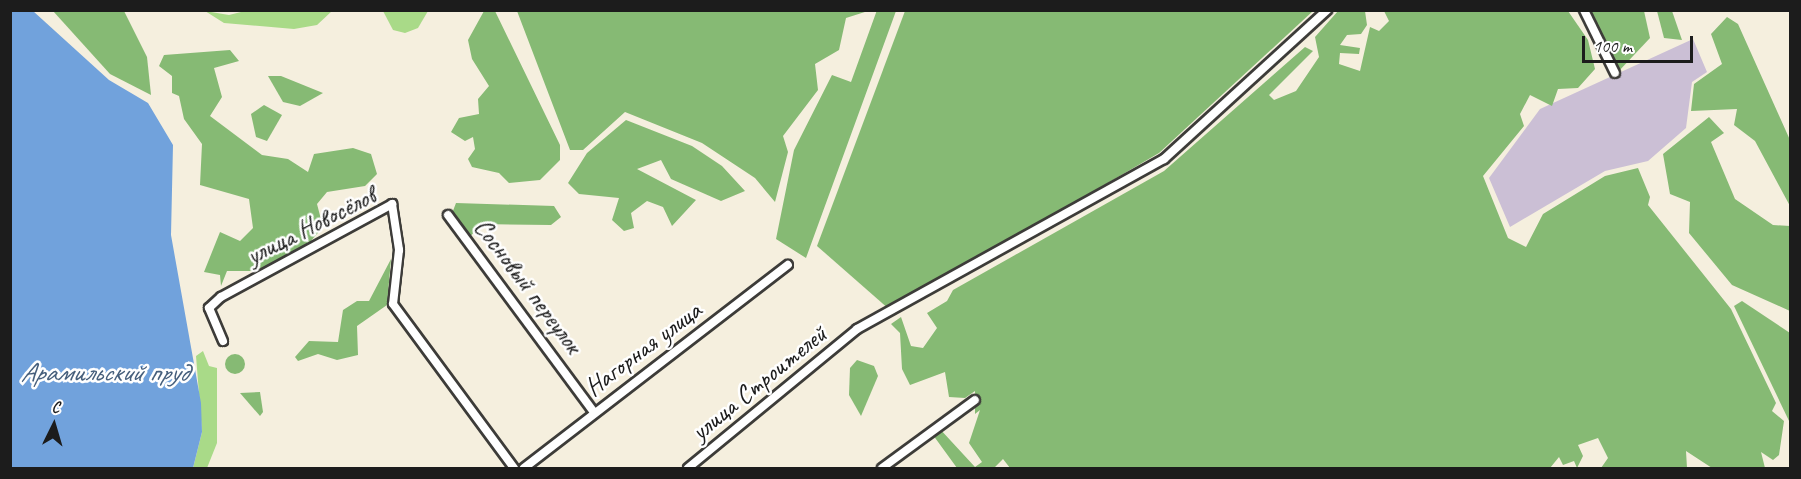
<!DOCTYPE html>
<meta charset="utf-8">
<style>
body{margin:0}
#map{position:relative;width:1801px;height:479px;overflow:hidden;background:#f5efde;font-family:Caveat,sans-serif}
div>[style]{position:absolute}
.industrial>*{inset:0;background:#cbbfd5}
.green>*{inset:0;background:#a9da88}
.forest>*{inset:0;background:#86ba74}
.round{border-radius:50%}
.water>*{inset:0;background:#71a2dc}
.roads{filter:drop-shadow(2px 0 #3d3c39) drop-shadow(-2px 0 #3d3c39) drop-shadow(0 2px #3d3c39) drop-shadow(0 -2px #3d3c39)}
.street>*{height:8px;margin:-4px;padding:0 4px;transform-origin:4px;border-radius:4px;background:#fff}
span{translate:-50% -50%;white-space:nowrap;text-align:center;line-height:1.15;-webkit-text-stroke:5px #fff;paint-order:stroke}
.street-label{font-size:26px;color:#1c1c1c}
.water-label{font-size:27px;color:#465f7c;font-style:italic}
.frame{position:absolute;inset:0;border:12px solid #1c1c1c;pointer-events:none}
.north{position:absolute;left:24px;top:395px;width:60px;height:60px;-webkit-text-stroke:4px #fff;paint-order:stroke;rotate:5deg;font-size:16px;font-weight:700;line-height:24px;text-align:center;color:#1c1c1c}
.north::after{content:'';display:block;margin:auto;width:21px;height:27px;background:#1c1c1c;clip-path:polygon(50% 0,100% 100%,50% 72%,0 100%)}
.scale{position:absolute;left:1582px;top:36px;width:111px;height:27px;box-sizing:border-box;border:3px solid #1c1c1c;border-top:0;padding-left:8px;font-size:18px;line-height:21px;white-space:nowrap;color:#1c1c1c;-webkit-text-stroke:4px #fff;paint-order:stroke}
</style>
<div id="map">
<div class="industrial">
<i style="clip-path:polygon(1693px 39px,1707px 72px,1692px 82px,1686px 128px,1648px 161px,1605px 171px,1510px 227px,1489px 178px,1540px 109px)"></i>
</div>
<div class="green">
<i style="clip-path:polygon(249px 10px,332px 11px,317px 25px,294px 29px,224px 23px,205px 11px,229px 15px)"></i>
<i style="clip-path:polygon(383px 11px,383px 10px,428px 11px,418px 28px,405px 33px,393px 30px)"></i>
<i style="clip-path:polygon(203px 351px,209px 366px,217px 368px,217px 443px,207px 468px,193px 468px,202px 432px,196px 356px)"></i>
</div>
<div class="forest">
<i style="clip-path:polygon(877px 10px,896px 11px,806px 258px,776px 239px,794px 150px,832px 75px,851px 82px)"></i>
<i style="clip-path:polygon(53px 11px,124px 11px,147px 57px,151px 95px,110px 74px)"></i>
<i style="clip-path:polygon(484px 11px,495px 11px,560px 145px,560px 160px,540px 180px,509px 183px,499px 173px,472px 167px,468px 159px,475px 149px,473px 137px,465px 141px,451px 132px,459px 118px,479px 114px,478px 99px,489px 86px,472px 59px,468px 40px)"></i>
<i style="clip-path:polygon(517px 11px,868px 11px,846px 18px,839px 50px,815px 64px,818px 90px,783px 136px,788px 152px,775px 202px,755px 178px,702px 143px,625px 112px,583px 150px,570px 150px)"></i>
<i style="clip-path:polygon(905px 11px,1313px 11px,1159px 153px,890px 310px,817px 246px)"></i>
<i style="clip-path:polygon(1338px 11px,1365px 11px,1367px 25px,1361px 34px,1347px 35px,1340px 45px,1360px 48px,1359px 54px,1340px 53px,1339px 64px,1360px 71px,1370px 27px,1379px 31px,1389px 21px,1384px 11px,1568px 11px,1588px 40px,1595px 69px,1578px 88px,1558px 89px,1552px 106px,1530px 95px,1520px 114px,1524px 126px,1483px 176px,1508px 238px,1526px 247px,1543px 214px,1605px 176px,1638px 168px,1650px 197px,1648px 205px,1731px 309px,1776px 403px,1772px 411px,1784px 421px,1779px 455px,1773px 460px,1761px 452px,1765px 468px,1712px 468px,1686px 451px,1687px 468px,1601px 468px,1608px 458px,1598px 438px,1578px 445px,1583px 456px,1577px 468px,1574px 461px,1563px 465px,1559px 457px,1550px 468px,1010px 468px,1003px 459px,994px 468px,957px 468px,933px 435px,939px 428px,975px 467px,982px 462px,969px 443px,980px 410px,975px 414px,975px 391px,965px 398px,949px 397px,945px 372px,910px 385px,902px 369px,900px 333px,891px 324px,901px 317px,911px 346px,923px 348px,937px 328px,927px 313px,947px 301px,953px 290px,1164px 171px,1305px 47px,1313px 51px,1269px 95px,1274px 100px,1296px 91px,1319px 57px,1315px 37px)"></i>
<i style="clip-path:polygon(1591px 11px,1644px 11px,1650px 38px,1618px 72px)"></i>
<i style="clip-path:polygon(1657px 11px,1672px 11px,1682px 40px,1664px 38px)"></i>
<i style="clip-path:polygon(1727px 17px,1738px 24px,1790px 140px,1790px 206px,1755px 141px,1734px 125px,1737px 109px,1691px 111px,1694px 84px,1722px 64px,1711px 34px)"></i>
<i style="clip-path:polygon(230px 50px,239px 61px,214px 68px,222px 97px,210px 116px,262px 155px,288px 159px,308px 172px,314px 154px,353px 148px,371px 154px,377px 174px,365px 186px,327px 192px,317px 204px,323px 227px,310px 242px,259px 271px,227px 271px,221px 286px,220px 275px,204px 272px,220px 232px,240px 241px,253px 228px,249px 199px,200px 185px,202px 144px,184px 119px,179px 96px,172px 93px,172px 76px,159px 66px,164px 55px)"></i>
<i style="clip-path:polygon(268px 76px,281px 76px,323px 93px,300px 106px,283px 102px)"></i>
<i style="clip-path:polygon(264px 105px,282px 115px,267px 141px,256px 137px,251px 114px)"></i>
<i style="clip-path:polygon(1709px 117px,1724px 133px,1711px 142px,1735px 199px,1773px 225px,1790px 226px,1790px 311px,1732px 285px,1689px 233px,1690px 202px,1670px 194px,1663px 154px)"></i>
<i style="clip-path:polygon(626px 120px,692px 146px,722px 166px,745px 191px,721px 201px,671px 179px,661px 160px,637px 169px,696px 200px,672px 226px,663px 207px,647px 201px,631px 213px,634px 228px,624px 231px,612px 220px,619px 198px,579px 194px,568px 183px,587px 153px)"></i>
<i style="clip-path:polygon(456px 203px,554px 206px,561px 217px,551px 225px,481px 224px,469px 238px,451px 216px)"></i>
<i style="clip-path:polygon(391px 259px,387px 305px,357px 326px,358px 355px,337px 360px,318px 354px,298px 361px,295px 357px,309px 341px,338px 342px,343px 310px,357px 301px,369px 301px)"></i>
<i style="clip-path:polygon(1742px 301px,1790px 333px,1790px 423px,1734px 306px)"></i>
<i class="round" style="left:225px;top:354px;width:20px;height:20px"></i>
<i style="clip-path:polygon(857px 360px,874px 366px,878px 376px,861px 416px,849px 395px,850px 368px)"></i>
<i style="clip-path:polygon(260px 392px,263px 412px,260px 416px,240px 393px)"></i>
</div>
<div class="water">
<i style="clip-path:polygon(10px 11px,33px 11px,109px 80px,148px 103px,173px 145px,171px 235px,201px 403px,202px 432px,193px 468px,11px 468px)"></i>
</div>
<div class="roads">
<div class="street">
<i style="left:1584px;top:10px;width:70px;rotate:63.8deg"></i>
<i style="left:448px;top:215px;width:245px;rotate:53.5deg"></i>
<i style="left:223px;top:341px;width:36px;rotate:-113deg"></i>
<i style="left:209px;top:308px;width:16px;rotate:-43deg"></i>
<i style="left:221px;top:297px;width:195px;rotate:-28.5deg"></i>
<i style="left:392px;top:204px;width:47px;rotate:81.3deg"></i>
<i style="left:399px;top:250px;width:54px;rotate:96.3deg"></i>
<i style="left:393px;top:304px;width:204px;rotate:53.6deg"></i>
<i style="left:524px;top:468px;width:333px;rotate:-37.6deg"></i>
<i style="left:688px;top:468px;width:219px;rotate:-39.4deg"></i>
<i style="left:857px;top:329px;width:351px;rotate:-29deg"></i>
<i style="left:1164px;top:159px;width:221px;rotate:-42.4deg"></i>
<i style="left:882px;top:468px;width:115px;rotate:-36.2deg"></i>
</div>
</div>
<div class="street-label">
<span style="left:311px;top:226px;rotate:-27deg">улица Новосёлов</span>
<span style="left:528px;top:286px;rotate:53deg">Сосновый переулок</span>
<span style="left:643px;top:349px;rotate:-37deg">Нагорная улица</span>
<span style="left:759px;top:383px;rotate:-39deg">улица Строителей</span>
</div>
<div class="water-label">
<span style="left:104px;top:373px">Арамильский пруд</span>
</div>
<div class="frame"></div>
<div class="north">С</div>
<div class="scale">100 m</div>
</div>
